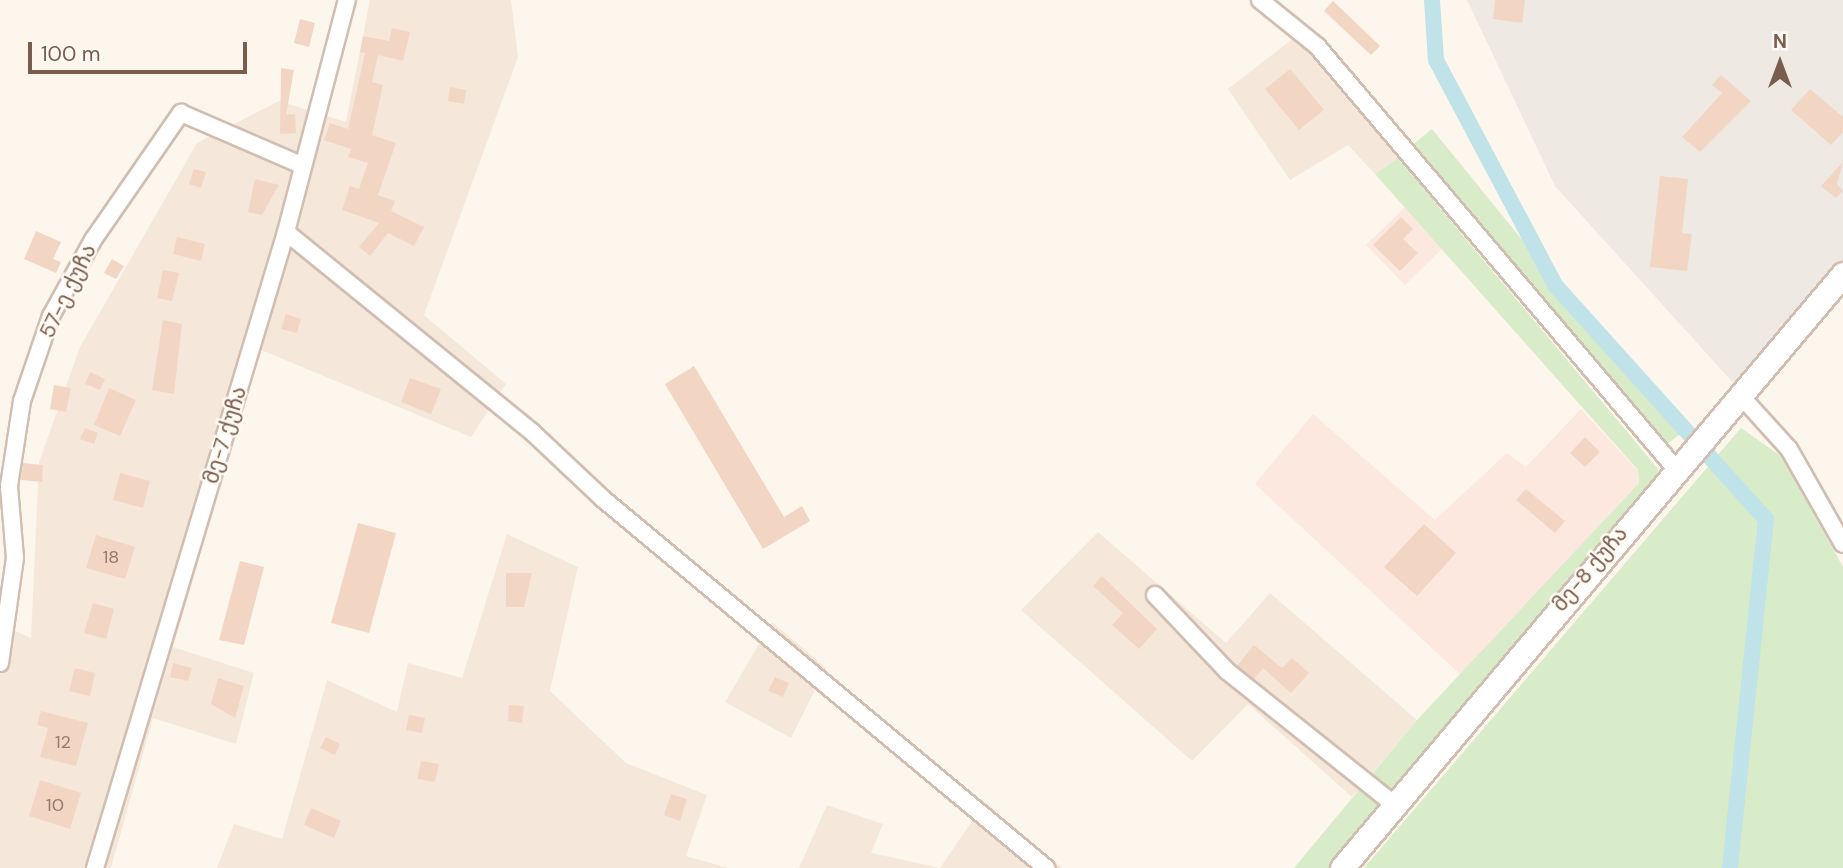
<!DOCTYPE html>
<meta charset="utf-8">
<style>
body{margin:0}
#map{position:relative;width:1843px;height:868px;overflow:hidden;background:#fdf6ec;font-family:"DM Sans","Noto Sans Georgian",sans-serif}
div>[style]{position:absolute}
.residential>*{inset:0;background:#f5e8da}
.commercial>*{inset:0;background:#fde8e0}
.industrial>*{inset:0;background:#efe9e4}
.green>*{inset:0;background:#d8ecc9}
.canal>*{height:16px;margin:-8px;padding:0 8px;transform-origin:8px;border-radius:8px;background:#bfe3e8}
.building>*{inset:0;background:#f3d5c3}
.roads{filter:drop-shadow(2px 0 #d1beb0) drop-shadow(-2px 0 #d1beb0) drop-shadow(0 2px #d1beb0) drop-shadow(0 -2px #d1beb0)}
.street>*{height:16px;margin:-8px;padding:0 8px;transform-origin:8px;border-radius:8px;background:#fff}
.secondary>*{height:23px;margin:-11.5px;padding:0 11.5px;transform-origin:11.5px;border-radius:11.5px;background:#fff}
span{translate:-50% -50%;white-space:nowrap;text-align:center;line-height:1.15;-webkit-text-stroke:5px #fffaf3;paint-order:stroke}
.number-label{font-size:18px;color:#987a6a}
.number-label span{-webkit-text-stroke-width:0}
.street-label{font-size:21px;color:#7a5c4d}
.north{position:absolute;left:1745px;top:28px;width:70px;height:70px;-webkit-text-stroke:5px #fffaf3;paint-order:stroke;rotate:0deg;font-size:19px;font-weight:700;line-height:28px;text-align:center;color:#7a5c4d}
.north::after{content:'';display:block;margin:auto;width:24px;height:32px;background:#7a5c4d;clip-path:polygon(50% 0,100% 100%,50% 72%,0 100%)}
.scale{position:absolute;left:28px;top:42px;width:219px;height:32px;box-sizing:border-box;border:4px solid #7a5c4d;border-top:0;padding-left:9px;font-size:21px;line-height:24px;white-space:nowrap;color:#7a5c4d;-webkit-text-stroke:5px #fffaf3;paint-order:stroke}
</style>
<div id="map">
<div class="residential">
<i style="clip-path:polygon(370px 0,511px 0,518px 57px,424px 315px,506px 384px,471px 437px,261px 350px,173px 647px,254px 673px,236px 744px,153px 718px,111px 868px,0 868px,0 624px,31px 638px,39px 462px,80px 347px,197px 143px,279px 101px,346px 122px)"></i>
<i style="clip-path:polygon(1295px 37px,1311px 51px,1398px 158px,1375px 174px,1348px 145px,1290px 180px,1228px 89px)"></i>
<i style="clip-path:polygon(1098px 532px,1226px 643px,1270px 593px,1417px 720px,1352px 797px,1248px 704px,1192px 761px,1021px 610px)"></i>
<i style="clip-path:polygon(507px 534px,578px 567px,550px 691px,626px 763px,707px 795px,686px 856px,728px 868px,217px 868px,234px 824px,282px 839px,327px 680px,397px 712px,408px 663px,462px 678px)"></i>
<i style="clip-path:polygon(772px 622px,826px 668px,791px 738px,725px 702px)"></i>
<i style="clip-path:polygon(985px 802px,1062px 868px,799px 868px,827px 805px,883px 824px,871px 853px,940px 868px)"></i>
</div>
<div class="commercial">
<i style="clip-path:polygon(1405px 207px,1444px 247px,1405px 285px,1366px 245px)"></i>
<i style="clip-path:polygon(1581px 409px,1638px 471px,1639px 483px,1461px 675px,1255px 484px,1313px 414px,1435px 520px,1507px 453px,1526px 467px)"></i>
</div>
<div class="industrial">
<i style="clip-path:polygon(1467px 0,1843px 0,1843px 262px,1736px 386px,1555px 186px)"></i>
</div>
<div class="green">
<i style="clip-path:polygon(1432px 129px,1680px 434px,1659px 451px,1411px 146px)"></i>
<i style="clip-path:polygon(1398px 158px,1659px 470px,1654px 486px,1329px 868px,1294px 868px,1417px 720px,1639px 483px,1638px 470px,1375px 174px)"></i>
<i style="clip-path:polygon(1741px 428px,1782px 457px,1843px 567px,1843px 868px,1364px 868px)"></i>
</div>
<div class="canal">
<i style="left:1432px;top:0;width:60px;rotate:86.2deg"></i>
<i style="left:1436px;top:60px;width:255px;rotate:62.1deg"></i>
<i style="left:1555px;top:285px;width:315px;rotate:48deg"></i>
<i style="left:1766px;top:519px;width:351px;rotate:95.9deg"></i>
</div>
<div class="building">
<i style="clip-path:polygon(1495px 0,1525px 0,1522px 23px,1493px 19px)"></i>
<i style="clip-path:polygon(1333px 1px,1380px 46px,1371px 55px,1324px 11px)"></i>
<i style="clip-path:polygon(300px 19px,315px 23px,309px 47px,294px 43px)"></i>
<i style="clip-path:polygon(392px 28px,410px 32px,403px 61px,378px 55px,372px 82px,383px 85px,372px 135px,396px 143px,378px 195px,395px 201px,391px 211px,424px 227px,414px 246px,388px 233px,370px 256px,359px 247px,379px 223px,342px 210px,350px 186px,359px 189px,368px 163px,348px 157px,351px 149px,324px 140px,330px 123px,348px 129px,365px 53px,360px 52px,363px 36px,389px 41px)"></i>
<i style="clip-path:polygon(281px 68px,294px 70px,286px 115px,295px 114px,296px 133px,280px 134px)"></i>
<i style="clip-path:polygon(1290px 69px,1324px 110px,1299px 130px,1265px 89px)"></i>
<i style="clip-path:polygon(1721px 75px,1751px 101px,1700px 152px,1682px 137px,1722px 93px,1712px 85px)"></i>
<i style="clip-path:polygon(450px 87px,466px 90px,464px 104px,448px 101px)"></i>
<i style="clip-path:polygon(1810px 89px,1843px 117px,1843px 132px,1831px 145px,1791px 110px)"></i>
<i style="clip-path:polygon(1843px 162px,1837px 184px,1843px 191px,1836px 198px,1821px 186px)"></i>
<i style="clip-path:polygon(194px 169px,206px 172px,201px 188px,189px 184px)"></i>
<i style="clip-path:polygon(1660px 176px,1688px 179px,1682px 233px,1692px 234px,1687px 271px,1650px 267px)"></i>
<i style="clip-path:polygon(255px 179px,279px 185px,262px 215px,248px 212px)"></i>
<i style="clip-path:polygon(1401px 217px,1413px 229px,1403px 239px,1418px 253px,1400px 271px,1373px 245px)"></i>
<i style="clip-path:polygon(36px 231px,61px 242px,53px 259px,61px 262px,56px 273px,24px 259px)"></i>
<i style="clip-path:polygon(177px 237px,205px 244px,201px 261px,173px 254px)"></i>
<i style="clip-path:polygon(112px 259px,124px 266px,116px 279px,104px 273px)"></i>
<i style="clip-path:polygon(163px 270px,179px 273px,172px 301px,157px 298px)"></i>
<i style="clip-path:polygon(286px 314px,301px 319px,297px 333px,281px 329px)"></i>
<i style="clip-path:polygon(163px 320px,182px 324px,174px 394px,152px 390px)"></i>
<i style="clip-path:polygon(694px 366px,784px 517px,802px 506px,810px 521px,763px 549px,665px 384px)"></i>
<i style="clip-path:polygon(90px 372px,105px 379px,100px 390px,85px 384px)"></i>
<i style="clip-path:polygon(410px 378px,441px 389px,431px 414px,401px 402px)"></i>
<i style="clip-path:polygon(54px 385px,71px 388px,66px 412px,50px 409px)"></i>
<i style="clip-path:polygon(109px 388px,136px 400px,120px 436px,94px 425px)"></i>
<i style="clip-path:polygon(85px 428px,98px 433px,94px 444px,80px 439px)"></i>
<i style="clip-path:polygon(1585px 437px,1600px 452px,1585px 467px,1570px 453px)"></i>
<i style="clip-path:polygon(23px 463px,43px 465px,42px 482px,21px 480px)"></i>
<i style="clip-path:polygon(120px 473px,150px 481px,143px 508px,113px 500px)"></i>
<i style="clip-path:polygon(1526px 489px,1565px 521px,1555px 533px,1516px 500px)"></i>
<i style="clip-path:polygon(358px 523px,396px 533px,369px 633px,331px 623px)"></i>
<i style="clip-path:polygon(1424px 524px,1456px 553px,1417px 596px,1384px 567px)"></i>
<i style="clip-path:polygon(96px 535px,135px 547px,125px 579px,86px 568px)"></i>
<i style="clip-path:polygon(240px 561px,264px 567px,244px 645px,219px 640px)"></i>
<i style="clip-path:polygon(506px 573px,532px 573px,524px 607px,506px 607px)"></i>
<i style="clip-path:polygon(1102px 576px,1157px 629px,1139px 649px,1112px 625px,1123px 613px,1093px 586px)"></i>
<i style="clip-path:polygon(93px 603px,114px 609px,106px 639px,84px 633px)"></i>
<i style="clip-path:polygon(1254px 645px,1282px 668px,1292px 658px,1309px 673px,1291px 693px,1263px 668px,1254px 679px,1237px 666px)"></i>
<i style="clip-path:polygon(173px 663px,192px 668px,188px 681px,170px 677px)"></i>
<i style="clip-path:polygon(75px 668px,95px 673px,90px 696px,69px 691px)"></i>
<i style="clip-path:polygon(775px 677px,789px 683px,783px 697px,768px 691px)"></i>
<i style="clip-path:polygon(218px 678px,244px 686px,235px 718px,211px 704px)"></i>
<i style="clip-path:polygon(509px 705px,524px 706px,522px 723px,508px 721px)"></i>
<i style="clip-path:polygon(41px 711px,88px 723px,76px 766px,40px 757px,48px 728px,37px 725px)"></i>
<i style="clip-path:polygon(409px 715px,425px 718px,422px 733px,406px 730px)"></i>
<i style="clip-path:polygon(326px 737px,340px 744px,335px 755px,320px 748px)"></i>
<i style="clip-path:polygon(421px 761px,439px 764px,435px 782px,417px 779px)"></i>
<i style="clip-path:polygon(40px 780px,81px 793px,70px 829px,29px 816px)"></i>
<i style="clip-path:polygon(671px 794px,687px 799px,680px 821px,664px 815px)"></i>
<i style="clip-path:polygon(311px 808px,341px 821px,334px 838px,304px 825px)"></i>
</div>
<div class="roads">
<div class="street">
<i style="left:1260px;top:0;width:73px;rotate:38.9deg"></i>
<i style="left:1317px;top:46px;width:553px;rotate:49.69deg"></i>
<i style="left:286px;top:232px;width:317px;rotate:39.1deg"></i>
<i style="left:532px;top:432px;width:98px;rotate:43.3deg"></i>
<i style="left:603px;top:499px;width:577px;rotate:39.79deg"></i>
<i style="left:1740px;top:395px;width:73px;rotate:47.8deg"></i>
<i style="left:1789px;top:449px;width:109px;rotate:60.4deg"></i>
<i style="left:1155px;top:595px;width:105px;rotate:46.5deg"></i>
<i style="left:1227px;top:671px;width:215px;rotate:38.6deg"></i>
<i style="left:0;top:663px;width:106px;rotate:-81.9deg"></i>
<i style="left:15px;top:558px;width:72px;rotate:-94.8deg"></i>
<i style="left:9px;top:486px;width:86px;rotate:-81.3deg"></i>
<i style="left:22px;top:401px;width:90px;rotate:-71.2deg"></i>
<i style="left:51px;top:316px;width:87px;rotate:-61.1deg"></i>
<i style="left:93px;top:240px;width:155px;rotate:-55.3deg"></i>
<i style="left:181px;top:113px;width:131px;rotate:23.4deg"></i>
<i style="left:95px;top:868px;width:664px;rotate:-73.28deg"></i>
<i style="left:286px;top:232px;width:240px;rotate:-75.3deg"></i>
</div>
<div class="secondary">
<i style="left:1342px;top:868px;width:777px;rotate:-49.85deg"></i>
</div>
</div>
<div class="number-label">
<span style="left:111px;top:557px">18</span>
<span style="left:63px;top:742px">12</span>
<span style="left:55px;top:805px">10</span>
</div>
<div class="street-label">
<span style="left:68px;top:291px;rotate:-64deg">57-ე ქუჩა</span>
<span style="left:225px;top:435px;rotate:-73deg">მე-7 ქუჩა</span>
<span style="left:1590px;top:569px;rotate:-50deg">მე-8 ქუჩა</span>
</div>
<div class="north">N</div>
<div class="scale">100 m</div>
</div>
